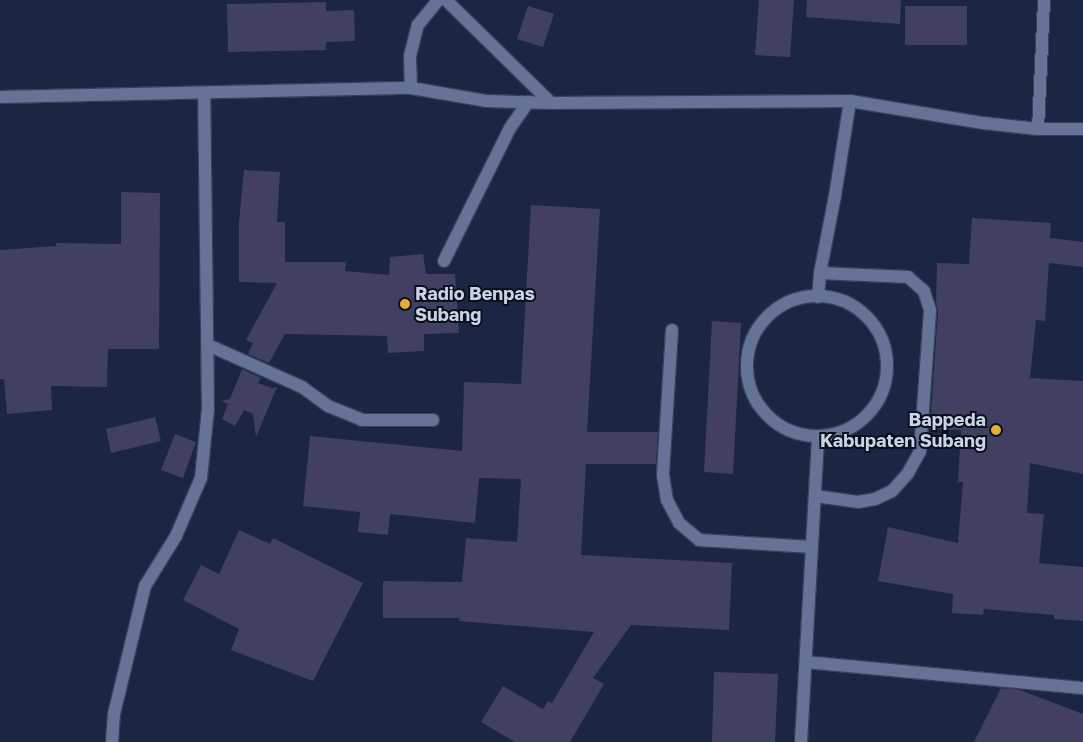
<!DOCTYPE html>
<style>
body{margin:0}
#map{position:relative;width:1083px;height:742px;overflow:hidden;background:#1a2643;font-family:"Golos Text",sans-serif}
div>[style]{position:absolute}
.building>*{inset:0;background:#414062}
.roads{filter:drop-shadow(1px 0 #38415a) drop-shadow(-1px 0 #38415a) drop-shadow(0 1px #38415a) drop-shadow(0 -1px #38415a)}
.lane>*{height:12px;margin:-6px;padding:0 6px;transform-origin:6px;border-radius:6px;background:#647396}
.lane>.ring{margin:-6px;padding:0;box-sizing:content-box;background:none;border:12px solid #647396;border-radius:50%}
.street>*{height:12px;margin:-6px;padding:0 6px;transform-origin:6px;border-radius:6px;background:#647396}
.secondary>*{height:12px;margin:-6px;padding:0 6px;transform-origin:6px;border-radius:6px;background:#647396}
.dots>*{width:14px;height:14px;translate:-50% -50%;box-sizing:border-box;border:2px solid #0a101c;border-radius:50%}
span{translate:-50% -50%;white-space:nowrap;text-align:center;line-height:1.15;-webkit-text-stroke:4px #0a101c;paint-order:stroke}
.poi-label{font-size:18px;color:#cbd4e7;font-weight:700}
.left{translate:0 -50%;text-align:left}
.right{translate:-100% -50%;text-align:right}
</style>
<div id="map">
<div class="building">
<i style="clip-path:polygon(759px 0,794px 0,790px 57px,755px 55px)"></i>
<i style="clip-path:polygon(807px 0,901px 0,900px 24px,806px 17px)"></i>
<i style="clip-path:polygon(326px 2px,326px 11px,354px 10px,355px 41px,326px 42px,326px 50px,228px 52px,227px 4px)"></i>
<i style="clip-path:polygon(528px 6px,554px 14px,543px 47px,517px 39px)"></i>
<i style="clip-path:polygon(905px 6px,967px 6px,967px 45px,905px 45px)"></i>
<i style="clip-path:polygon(244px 170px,280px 172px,277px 222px,285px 222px,285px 262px,346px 262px,345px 271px,389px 275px,390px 257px,423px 254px,426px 274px,455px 274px,459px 333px,424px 334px,424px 351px,388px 353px,387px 336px,285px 334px,269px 363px,248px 354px,253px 343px,246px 340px,277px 283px,239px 282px,239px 222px)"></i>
<i style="clip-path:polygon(121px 192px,160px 193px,159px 349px,108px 349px,107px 387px,51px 386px,52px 410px,7px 414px,4px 379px,0 379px,0 250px,56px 246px,56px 243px,121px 244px)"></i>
<i style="clip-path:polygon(531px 205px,600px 209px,587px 432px,658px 432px,656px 464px,586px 464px,581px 555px,732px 563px,729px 630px,631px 625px,593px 678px,604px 684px,570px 742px,515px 742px,481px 722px,503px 686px,543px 709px,548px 701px,552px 703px,594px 632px,459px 621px,459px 618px,383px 618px,383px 581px,462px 582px,466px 538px,517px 542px,521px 479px,479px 478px,475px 523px,390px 514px,388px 535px,358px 532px,360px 512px,303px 506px,310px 436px,462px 451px,464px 382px,521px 384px)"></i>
<i style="clip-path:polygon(972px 218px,1051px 223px,1050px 238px,1083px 242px,1083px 267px,1049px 263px,1045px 321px,1036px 320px,1030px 378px,1083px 381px,1083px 474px,1030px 463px,1027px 513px,1044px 514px,1039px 563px,1083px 567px,1083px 621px,1054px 619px,1054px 615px,984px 609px,983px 615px,952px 613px,953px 594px,878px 581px,888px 527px,958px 543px,963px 482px,958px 482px,961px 430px,930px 429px,938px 311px,936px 301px,937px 263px,969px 264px)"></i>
<i style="clip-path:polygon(712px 321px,741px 323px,733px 474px,704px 472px)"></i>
<i style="clip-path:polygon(242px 369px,261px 378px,258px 383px,272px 388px,277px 387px,256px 437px,253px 414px,244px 410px,235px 426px,222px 419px,228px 404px,221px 401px,230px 399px)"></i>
<i style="clip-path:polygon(155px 417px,161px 441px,111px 453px,106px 429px)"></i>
<i style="clip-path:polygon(175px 434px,196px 442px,183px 478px,161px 470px)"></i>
<i style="clip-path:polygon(239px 530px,270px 544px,273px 538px,363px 583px,313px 681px,231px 650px,239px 629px,183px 600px,201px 565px,219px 574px)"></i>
<i style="clip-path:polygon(714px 672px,778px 674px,775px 742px,712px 742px)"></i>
<i style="clip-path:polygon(1001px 688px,1020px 690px,1083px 714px,1083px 742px,974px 742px)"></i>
</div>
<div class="roads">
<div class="lane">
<i style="left:444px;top:261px;width:148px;rotate:-63.6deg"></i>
<i style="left:510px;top:128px;width:32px;rotate:-55deg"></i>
<i class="ring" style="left:747px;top:296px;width:128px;height:128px"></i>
<i style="left:818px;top:297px;width:24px;rotate:-85deg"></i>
<i style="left:820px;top:273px;width:78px;rotate:-79deg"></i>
<i style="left:835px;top:196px;width:96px;rotate:-81deg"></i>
<i style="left:672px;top:330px;width:145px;rotate:93.6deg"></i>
<i style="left:663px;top:475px;width:25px;rotate:81deg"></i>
<i style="left:667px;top:500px;width:26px;rotate:62deg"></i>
<i style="left:679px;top:523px;width:26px;rotate:40deg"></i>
<i style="left:699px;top:540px;width:113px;rotate:3.5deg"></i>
<i style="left:208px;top:345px;width:103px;rotate:24.1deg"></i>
<i style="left:302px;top:387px;width:32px;rotate:36deg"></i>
<i style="left:328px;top:406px;width:37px;rotate:22deg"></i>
<i style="left:362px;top:420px;width:71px"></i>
<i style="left:815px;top:496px;width:43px;rotate:7.9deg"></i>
<i style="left:858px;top:502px;width:17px;rotate:-10deg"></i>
<i style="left:875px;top:499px;width:19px;rotate:-25deg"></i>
<i style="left:892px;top:491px;width:24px;rotate:-48deg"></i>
<i style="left:908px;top:473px;width:25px;rotate:-61deg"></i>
<i style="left:920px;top:451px;width:141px;rotate:-85.9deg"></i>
<i style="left:930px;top:310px;width:20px;rotate:-108deg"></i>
<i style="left:924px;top:291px;width:21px;rotate:-139deg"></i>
<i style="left:908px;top:277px;width:88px;rotate:-177.4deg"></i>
<i style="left:806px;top:662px;width:278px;rotate:5.4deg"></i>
<i style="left:801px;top:742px;width:305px;rotate:-86.8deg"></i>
</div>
<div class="street">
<i style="left:446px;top:0;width:147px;rotate:44.4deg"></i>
<i style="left:411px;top:88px;width:32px;rotate:-92deg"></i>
<i style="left:410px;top:56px;width:32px;rotate:-76deg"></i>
<i style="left:418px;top:25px;width:32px;rotate:-51deg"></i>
<i style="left:1038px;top:129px;width:129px;rotate:-87.3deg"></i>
<i style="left:112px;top:742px;width:28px;rotate:-86deg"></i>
<i style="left:114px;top:714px;width:132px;rotate:-76.4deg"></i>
<i style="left:145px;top:586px;width:59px;rotate:-58.2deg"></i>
<i style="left:176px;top:536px;width:63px;rotate:-66.7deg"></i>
<i style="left:201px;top:478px;width:69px;rotate:-84.2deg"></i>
<i style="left:208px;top:409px;width:316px;rotate:-90.7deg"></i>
</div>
<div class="secondary">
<i style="left:0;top:97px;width:411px;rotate:-1.3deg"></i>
<i style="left:411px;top:88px;width:76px;rotate:9.8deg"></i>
<i style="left:486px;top:101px;width:65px;rotate:1.8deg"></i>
<i style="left:551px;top:103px;width:299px;rotate:-0.4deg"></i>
<i style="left:850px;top:101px;width:135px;rotate:9.4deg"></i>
<i style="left:983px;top:123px;width:55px;rotate:6.2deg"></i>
<i style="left:1038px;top:129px;width:45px"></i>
</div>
</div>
<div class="dots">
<i style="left:405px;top:304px;background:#e1af34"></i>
<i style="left:996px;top:430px;background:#e1af34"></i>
</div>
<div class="poi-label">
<span class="left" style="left:415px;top:304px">Radio Benpas<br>Subang</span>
<span class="right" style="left:986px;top:430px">Bappeda<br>Kabupaten Subang</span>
</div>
</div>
